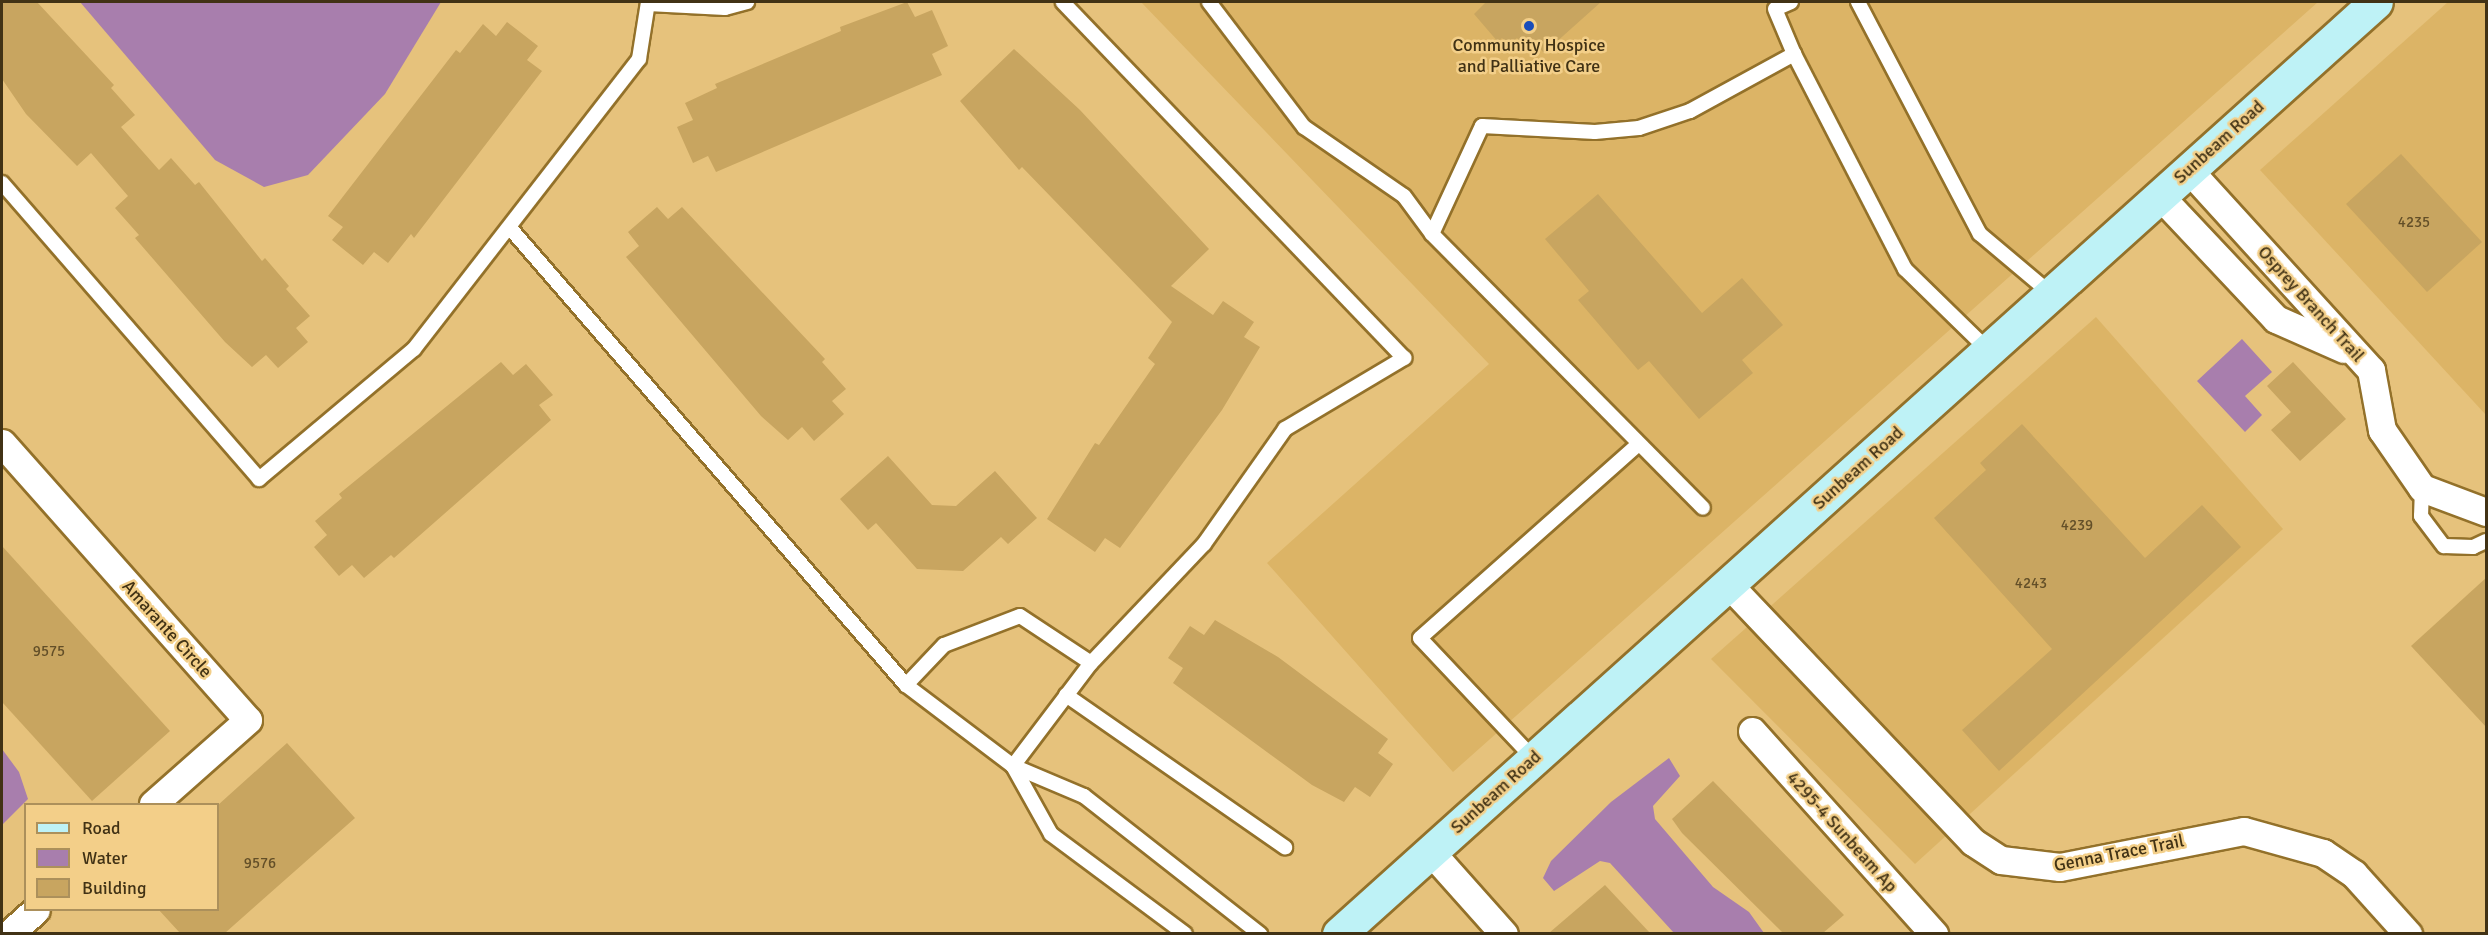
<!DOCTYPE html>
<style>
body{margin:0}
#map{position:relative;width:2488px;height:935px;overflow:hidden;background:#e6c27c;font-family:Signika,sans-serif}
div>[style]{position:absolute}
.built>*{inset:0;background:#dcb466}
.water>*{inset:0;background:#a87ead}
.building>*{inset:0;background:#c8a560}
.roads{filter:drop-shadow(2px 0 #93712a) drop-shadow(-2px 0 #93712a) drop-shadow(0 2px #93712a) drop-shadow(0 -2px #93712a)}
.lane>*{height:14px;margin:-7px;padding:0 7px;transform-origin:7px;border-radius:7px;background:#fff}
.street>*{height:27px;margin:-13.5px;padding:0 13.5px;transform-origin:13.5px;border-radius:13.5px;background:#fff}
.secondary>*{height:33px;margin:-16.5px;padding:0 16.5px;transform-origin:16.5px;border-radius:16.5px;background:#bef2f6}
.dots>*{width:16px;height:16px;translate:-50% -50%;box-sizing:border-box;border:3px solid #f3cf89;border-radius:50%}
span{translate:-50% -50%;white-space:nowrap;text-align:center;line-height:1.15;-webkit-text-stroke:5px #f3cf89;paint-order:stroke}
.number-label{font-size:15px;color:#634f28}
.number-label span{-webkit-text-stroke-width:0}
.poi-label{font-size:18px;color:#413215}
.street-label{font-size:18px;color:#413215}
.frame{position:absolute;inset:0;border:3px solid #413215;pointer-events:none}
.legend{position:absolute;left:24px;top:803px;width:195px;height:108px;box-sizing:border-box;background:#f3cf89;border:2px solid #ac905b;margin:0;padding:8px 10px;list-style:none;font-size:18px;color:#413215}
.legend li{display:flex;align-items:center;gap:12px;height:30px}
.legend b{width:30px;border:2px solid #ac905b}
</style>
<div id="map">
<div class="built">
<i style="clip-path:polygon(1141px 2px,2318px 2px,1453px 772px,1267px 563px,1489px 364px)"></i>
<i style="clip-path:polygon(2448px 2px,2486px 2px,2486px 415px,2260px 170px)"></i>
<i style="clip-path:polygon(2096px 317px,2283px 529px,1915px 864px,1711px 659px)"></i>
</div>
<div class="water">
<i style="clip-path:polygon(80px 2px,441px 2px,385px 94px,308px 175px,264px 187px,215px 160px)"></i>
<i style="clip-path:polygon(2242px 339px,2272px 372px,2245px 396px,2262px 415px,2245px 432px,2197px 381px)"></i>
<i style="clip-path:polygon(2px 749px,19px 772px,28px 799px,2px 825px)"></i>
<i style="clip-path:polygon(1669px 758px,1680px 776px,1653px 806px,1655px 819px,1713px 887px,1749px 912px,1764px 933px,1674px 933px,1610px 863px,1600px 861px,1554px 891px,1543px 878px,1551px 861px,1611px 802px)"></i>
</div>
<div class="building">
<i style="clip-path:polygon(2px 2px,37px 2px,114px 85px,111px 88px,135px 115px,121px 127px,159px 170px,171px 158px,195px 185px,199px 182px,262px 261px,265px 258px,289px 286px,286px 289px,310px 316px,296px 328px,308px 342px,278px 368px,266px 355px,252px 367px,225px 342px,135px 238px,139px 235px,115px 208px,128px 196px,91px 153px,77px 166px,26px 114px,2px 79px)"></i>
<i style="clip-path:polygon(907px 2px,915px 17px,932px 10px,948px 46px,932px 54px,942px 75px,716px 172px,708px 156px,693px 163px,677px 127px,693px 120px,685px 103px,717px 88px,715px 84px,841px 31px,840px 27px)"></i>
<i style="clip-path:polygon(1486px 2px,1601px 2px,1544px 53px,1534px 42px,1526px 49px,1517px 38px,1508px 45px,1502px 38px,1498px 42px,1474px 14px)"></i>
<i style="clip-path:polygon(507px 22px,538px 46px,527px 60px,542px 71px,414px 238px,411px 234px,388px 263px,374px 252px,363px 265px,332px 240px,343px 227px,328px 216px,456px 50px,460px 53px,483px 24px,496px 36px)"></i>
<i style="clip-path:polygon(1014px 49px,1080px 110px,1209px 249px,1171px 286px,1213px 315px,1223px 301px,1254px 322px,1244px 337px,1260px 347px,1222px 410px,1120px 548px,1105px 538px,1095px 552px,1047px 519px,1095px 443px,1099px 445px,1155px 364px,1148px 358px,1172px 322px,1022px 167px,1019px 170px,960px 101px)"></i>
<i style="clip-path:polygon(2401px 154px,2482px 242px,2427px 292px,2346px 204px)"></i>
<i style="clip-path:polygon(1598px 194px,1702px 313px,1742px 278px,1783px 325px,1742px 360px,1753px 373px,1699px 419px,1649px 361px,1638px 370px,1578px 300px,1589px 291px,1545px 239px)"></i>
<i style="clip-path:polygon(657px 207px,668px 219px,682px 207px,825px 359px,822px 362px,846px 389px,832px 401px,844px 414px,814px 441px,802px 427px,788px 440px,761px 416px,626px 257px,639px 246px,628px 232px)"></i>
<i style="clip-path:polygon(501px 362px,513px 375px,526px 364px,553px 395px,539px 405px,551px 420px,394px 558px,391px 555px,364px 578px,352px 565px,339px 576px,314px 547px,327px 535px,315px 521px,342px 498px,339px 494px)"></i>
<i style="clip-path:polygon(2293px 362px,2346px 419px,2300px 461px,2271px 430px,2291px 412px,2267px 386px)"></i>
<i style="clip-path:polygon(2022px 424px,2145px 558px,2202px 505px,2241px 547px,1999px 771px,1962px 730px,2052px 649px,1934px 518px,1986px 470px,1980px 463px)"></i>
<i style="clip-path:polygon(888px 456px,932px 505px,956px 506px,995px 471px,1037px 518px,1008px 544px,1001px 537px,963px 571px,917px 569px,876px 523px,868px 530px,840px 499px)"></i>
<i style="clip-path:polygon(2px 546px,170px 731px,92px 801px,2px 702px)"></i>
<i style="clip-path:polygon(2487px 577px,2487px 728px,2411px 646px)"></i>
<i style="clip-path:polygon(1215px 620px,1278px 657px,1388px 739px,1378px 753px,1393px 764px,1370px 797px,1355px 787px,1344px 802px,1312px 785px,1173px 683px,1183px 668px,1168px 658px,1190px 626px,1204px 635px)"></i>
<i style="clip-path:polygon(287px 743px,355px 818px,225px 933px,180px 933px,158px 909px,218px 909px,218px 805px)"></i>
<i style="clip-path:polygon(1713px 781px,1844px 915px,1823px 933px,1783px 933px,1682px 833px,1672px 819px)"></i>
<i style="clip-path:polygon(1605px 885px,1650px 933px,1549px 933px)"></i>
</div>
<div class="roads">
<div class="lane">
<i style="left:1209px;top:2px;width:157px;rotate:52.8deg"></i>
<i style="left:1304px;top:127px;width:121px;rotate:34.6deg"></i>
<i style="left:1404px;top:196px;width:47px;rotate:53.6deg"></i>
<i style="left:1432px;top:234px;width:119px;rotate:-65.2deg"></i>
<i style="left:1482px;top:126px;width:113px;rotate:3deg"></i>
<i style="left:1595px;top:132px;width:44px;rotate:-5.2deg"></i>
<i style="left:1639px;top:128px;width:54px;rotate:-18.4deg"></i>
<i style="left:1690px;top:111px;width:119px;rotate:-28.7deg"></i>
<i style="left:1791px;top:2px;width:17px;rotate:156deg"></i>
<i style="left:1775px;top:9px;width:49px;rotate:67.1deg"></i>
<i style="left:1794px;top:54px;width:242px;rotate:62.7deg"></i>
<i style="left:1905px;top:269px;width:116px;rotate:44.3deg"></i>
<i style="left:1858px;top:2px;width:262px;rotate:62.3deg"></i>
<i style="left:1980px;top:234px;width:92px;rotate:40.1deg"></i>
<i style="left:648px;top:4px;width:77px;rotate:3deg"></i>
<i style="left:725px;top:8px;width:23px;rotate:-15deg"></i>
<i style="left:2px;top:183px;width:392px;rotate:49deg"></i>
<i style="left:259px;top:479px;width:202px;rotate:-40deg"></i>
<i style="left:414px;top:349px;width:367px;rotate:-52.2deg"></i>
<i style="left:639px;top:59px;width:58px;rotate:-81deg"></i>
<i style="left:510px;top:228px;width:605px;rotate:49.09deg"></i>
<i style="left:906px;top:685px;width:134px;rotate:37.1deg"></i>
<i style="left:1013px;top:766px;width:77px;rotate:22.9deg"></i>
<i style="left:1084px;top:796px;width:224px;rotate:38.1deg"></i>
<i style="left:1432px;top:234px;width:385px;rotate:45.3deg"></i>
<i style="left:2422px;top:488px;width:28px;rotate:92deg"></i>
<i style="left:2421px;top:516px;width:38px;rotate:53deg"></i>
<i style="left:2444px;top:546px;width:29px;rotate:2deg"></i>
<i style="left:2473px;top:547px;width:14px;rotate:-25deg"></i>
<i style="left:906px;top:685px;width:55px;rotate:-46.5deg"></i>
<i style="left:944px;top:645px;width:81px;rotate:-20.9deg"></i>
<i style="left:1020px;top:616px;width:85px;rotate:33.5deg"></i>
<i style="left:1066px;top:695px;width:267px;rotate:34.8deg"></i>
<i style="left:1534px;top:759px;width:166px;rotate:-133.3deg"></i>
<i style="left:1420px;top:638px;width:290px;rotate:-41.6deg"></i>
<i style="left:1013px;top:766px;width:129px;rotate:-52.9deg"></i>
<i style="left:1091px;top:663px;width:164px;rotate:-46.5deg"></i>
<i style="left:1204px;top:544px;width:141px;rotate:-54.8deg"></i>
<i style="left:1285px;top:429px;width:139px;rotate:-30.8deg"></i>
<i style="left:1404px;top:358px;width:493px;rotate:-133.8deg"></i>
<i style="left:1013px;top:766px;width:78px;rotate:60.8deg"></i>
<i style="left:1051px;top:834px;width:167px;rotate:36.7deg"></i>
</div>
<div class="street">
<i style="left:2188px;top:169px;width:272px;rotate:47.7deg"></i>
<i style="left:2371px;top:370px;width:61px;rotate:79.6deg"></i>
<i style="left:2382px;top:430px;width:70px;rotate:55.4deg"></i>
<i style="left:2422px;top:488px;width:68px;rotate:20.6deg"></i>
<i style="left:2159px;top:195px;width:170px;rotate:46.7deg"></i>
<i style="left:2276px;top:319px;width:74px;rotate:23.8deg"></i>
<i style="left:2px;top:443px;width:370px;rotate:48.4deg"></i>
<i style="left:248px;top:720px;width:127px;rotate:138.5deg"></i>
<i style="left:1729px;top:585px;width:354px;rotate:46.5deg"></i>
<i style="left:1973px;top:842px;width:33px;rotate:33deg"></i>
<i style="left:2001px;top:860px;width:59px;rotate:6.8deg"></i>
<i style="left:2060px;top:867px;width:187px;rotate:-11.1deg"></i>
<i style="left:2244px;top:831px;width:82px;rotate:15.6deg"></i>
<i style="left:2323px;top:853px;width:37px;rotate:34deg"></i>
<i style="left:2354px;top:874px;width:81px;rotate:48deg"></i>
<i style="left:1752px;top:731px;width:273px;rotate:48.1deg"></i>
<i style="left:1430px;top:851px;width:111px;rotate:48.3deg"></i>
<i style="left:9px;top:934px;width:36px;rotate:-42deg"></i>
</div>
<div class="secondary">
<i style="left:1339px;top:934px;width:1394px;rotate:-41.95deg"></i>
</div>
</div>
<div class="dots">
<i style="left:1529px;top:26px;background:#1a4dba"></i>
</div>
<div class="number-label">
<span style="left:2414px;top:223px">4235</span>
<span style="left:2077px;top:526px">4239</span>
<span style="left:2031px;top:584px">4243</span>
<span style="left:49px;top:652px">9575</span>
<span style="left:260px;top:864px">9576</span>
</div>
<div class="poi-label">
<span style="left:1529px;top:56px">Community Hospice<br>and Palliative Care</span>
</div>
<div class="street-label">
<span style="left:2219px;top:142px;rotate:-42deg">Sunbeam Road</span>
<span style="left:2311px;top:304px;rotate:48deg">Osprey Branch Trail</span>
<span style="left:1858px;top:468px;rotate:-42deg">Sunbeam Road</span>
<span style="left:167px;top:629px;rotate:48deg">Amarante Circle</span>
<span style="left:1496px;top:792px;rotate:-42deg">Sunbeam Road</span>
<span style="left:1842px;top:832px;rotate:48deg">4295-4 Sunbeam Ap</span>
<span style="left:2119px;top:853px;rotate:-11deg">Genna Trace Trail</span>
</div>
<div class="frame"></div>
<ul class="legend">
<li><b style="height:8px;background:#bef2f6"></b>Road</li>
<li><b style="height:16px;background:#a87ead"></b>Water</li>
<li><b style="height:16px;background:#c8a560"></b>Building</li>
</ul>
</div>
